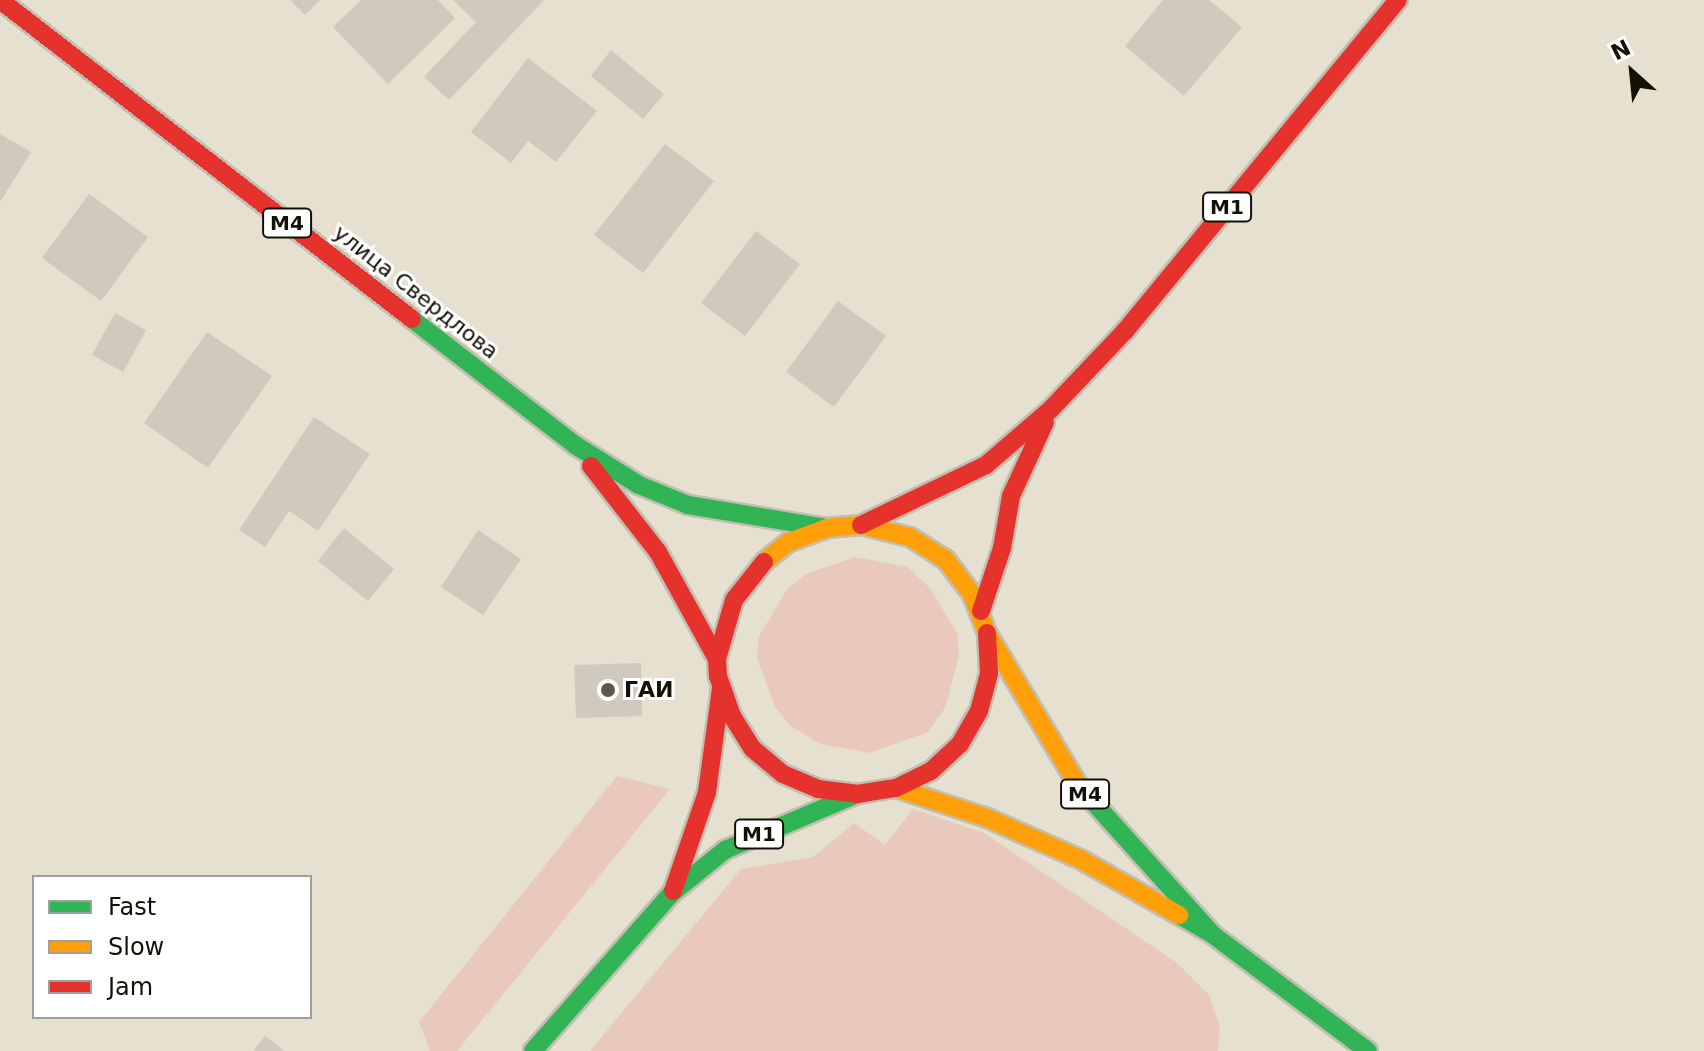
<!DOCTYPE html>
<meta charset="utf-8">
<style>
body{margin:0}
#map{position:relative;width:1704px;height:1051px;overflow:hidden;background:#e5e0cf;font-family:"DejaVu Sans",sans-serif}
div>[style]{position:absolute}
.green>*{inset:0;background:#eac9bd}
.building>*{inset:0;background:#d0c9bd}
.roads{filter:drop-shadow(2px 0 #c2beb1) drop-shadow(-2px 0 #c2beb1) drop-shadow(0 2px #c2beb1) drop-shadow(0 -2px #c2beb1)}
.fast>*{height:18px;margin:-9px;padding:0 9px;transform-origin:9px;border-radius:9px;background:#30b455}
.slow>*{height:18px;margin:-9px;padding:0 9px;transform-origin:9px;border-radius:9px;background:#ff9f0a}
.jam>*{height:18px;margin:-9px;padding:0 9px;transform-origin:9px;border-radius:9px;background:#e5322d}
.dots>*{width:22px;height:22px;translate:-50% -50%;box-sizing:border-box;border:4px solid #fff;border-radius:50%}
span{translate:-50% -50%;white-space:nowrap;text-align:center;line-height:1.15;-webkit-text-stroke:6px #fff;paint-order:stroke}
.shield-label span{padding:2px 6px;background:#fff;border:2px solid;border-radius:6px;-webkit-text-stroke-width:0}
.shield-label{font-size:20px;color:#131006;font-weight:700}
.street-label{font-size:22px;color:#131006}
.poi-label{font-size:22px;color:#131006;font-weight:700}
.left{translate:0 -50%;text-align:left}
.legend{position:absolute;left:32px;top:875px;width:280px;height:144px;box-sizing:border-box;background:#fff;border:2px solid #a19f9b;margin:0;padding:10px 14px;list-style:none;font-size:24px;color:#131006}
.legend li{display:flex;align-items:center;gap:16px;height:40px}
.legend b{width:40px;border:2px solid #a19f9b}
.north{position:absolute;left:1592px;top:32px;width:80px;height:80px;-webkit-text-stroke:6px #fff;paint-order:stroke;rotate:333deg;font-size:22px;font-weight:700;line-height:32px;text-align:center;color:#131006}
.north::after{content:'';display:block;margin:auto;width:28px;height:36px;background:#131006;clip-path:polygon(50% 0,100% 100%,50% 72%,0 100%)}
</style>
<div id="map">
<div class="green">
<i style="clip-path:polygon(855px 557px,907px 567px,930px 588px,957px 633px,959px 656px,945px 708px,928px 732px,869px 753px,820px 744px,791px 726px,775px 707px,757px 658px,759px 636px,788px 588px,806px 574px)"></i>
<i style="clip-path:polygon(617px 776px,670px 789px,457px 1051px,430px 1051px,419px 1022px)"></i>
<i style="clip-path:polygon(913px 809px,984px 833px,1176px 962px,1209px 995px,1220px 1027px,1218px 1051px,590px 1051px,741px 869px,813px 857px,854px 823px,885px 845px)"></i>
</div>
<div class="building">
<i style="clip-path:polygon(290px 0,320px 0,305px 15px)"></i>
<i style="clip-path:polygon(361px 0,438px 0,455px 18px,388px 84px,333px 27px)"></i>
<i style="clip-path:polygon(453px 0,544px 0,449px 100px,424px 77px,476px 22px)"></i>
<i style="clip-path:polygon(1163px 0,1209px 0,1242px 27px,1184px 96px,1125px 46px)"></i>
<i style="clip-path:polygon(611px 50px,664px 94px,643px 119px,591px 76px)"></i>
<i style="clip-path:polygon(528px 58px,597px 111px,556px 162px,528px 141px,511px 163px,471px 132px)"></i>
<i style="clip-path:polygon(0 134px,31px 152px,0 202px)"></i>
<i style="clip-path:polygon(665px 144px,714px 181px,643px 273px,594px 235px)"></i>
<i style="clip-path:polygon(89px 194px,148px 237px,101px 301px,42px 258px)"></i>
<i style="clip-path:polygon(756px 231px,800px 264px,745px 336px,701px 303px)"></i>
<i style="clip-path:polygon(838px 301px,886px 336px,834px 407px,786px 372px)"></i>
<i style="clip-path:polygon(115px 313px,146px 330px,123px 372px,92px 355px)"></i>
<i style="clip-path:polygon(207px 332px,272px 376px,208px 468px,144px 423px)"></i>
<i style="clip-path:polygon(314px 417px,370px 454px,318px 531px,289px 511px,265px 547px,239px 530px)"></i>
<i style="clip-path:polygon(344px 528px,394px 569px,368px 601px,318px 561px)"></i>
<i style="clip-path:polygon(478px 530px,521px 559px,483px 615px,441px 587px)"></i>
<i style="clip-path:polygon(641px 663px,642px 716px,576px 718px,574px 665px)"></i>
<i style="clip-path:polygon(265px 1036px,285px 1051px,253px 1051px)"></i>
</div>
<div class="roads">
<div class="fast">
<i style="left:412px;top:319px;width:206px;rotate:37.7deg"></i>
<i style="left:575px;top:445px;width:75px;rotate:32deg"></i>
<i style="left:639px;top:485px;width:53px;rotate:22.2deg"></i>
<i style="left:688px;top:505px;width:141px;rotate:9.4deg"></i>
<i style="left:1078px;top:785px;width:200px;rotate:48deg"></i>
<i style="left:1179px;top:915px;width:38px;rotate:30deg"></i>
<i style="left:1212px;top:934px;width:195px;rotate:36.9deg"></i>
<i style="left:533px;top:1051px;width:210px;rotate:-48.7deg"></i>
<i style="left:672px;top:893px;width:68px;rotate:-39.1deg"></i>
<i style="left:725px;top:850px;width:143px;rotate:-23deg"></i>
</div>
<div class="slow">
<i style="left:764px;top:562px;width:32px;rotate:-39deg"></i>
<i style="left:789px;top:542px;width:40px;rotate:-20.2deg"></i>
<i style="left:827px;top:528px;width:34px;rotate:-5deg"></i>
<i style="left:861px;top:525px;width:50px;rotate:13.8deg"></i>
<i style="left:910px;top:537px;width:43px;rotate:32.6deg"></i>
<i style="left:946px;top:560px;width:43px;rotate:52.6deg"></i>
<i style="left:972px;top:594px;width:42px;rotate:69deg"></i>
<i style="left:987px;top:633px;width:177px;rotate:59.1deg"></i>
<i style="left:896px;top:788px;width:96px;rotate:18.2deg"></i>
<i style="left:987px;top:818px;width:102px;rotate:23.8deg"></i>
<i style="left:1080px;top:859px;width:114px;rotate:29.5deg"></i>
</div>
<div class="jam">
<i style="left:0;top:0;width:521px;rotate:37.75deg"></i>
<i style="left:591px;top:466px;width:109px;rotate:52.1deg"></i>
<i style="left:658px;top:552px;width:122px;rotate:61.1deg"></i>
<i style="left:861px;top:525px;width:139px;rotate:-25.6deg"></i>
<i style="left:986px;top:465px;width:86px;rotate:-40.7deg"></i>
<i style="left:1051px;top:409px;width:108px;rotate:-46.5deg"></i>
<i style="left:1125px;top:331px;width:429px;rotate:-50.5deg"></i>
<i style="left:764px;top:562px;width:48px;rotate:128.3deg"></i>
<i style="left:734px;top:600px;width:61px;rotate:106.1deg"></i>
<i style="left:717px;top:659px;width:17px;rotate:87deg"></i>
<i style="left:718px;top:676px;width:42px;rotate:70.7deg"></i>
<i style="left:732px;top:716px;width:39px;rotate:58deg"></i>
<i style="left:753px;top:749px;width:39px;rotate:40deg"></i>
<i style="left:783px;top:774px;width:38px;rotate:23deg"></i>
<i style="left:818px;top:789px;width:39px;rotate:7deg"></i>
<i style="left:857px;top:794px;width:39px;rotate:-9deg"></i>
<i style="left:896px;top:788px;width:39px;rotate:-26deg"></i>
<i style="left:931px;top:771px;width:40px;rotate:-43deg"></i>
<i style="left:960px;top:744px;width:38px;rotate:-60deg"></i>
<i style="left:979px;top:711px;width:39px;rotate:-75deg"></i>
<i style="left:989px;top:673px;width:40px;rotate:-92.9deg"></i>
<i style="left:981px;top:611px;width:66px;rotate:-71.6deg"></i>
<i style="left:1002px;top:548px;width:53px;rotate:-80.2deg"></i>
<i style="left:1011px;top:496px;width:81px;rotate:-65.3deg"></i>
<i style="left:673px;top:891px;width:105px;rotate:-71deg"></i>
<i style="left:707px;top:792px;width:104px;rotate:-82.3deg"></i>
</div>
</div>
<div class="dots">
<i style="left:608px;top:690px;background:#5c594c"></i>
</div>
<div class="shield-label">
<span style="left:1227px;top:207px">M1</span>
<span style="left:287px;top:223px">M4</span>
<span style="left:1085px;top:794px">M4</span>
<span style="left:759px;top:834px">M1</span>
</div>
<div class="street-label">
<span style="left:416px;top:292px;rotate:38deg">улица Свердлова</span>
</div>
<div class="poi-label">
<span class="left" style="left:624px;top:690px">ГАИ</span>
</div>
<ul class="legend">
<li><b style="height:10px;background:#30b455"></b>Fast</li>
<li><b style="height:10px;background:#ff9f0a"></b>Slow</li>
<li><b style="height:10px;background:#e5322d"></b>Jam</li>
</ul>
<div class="north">N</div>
</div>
